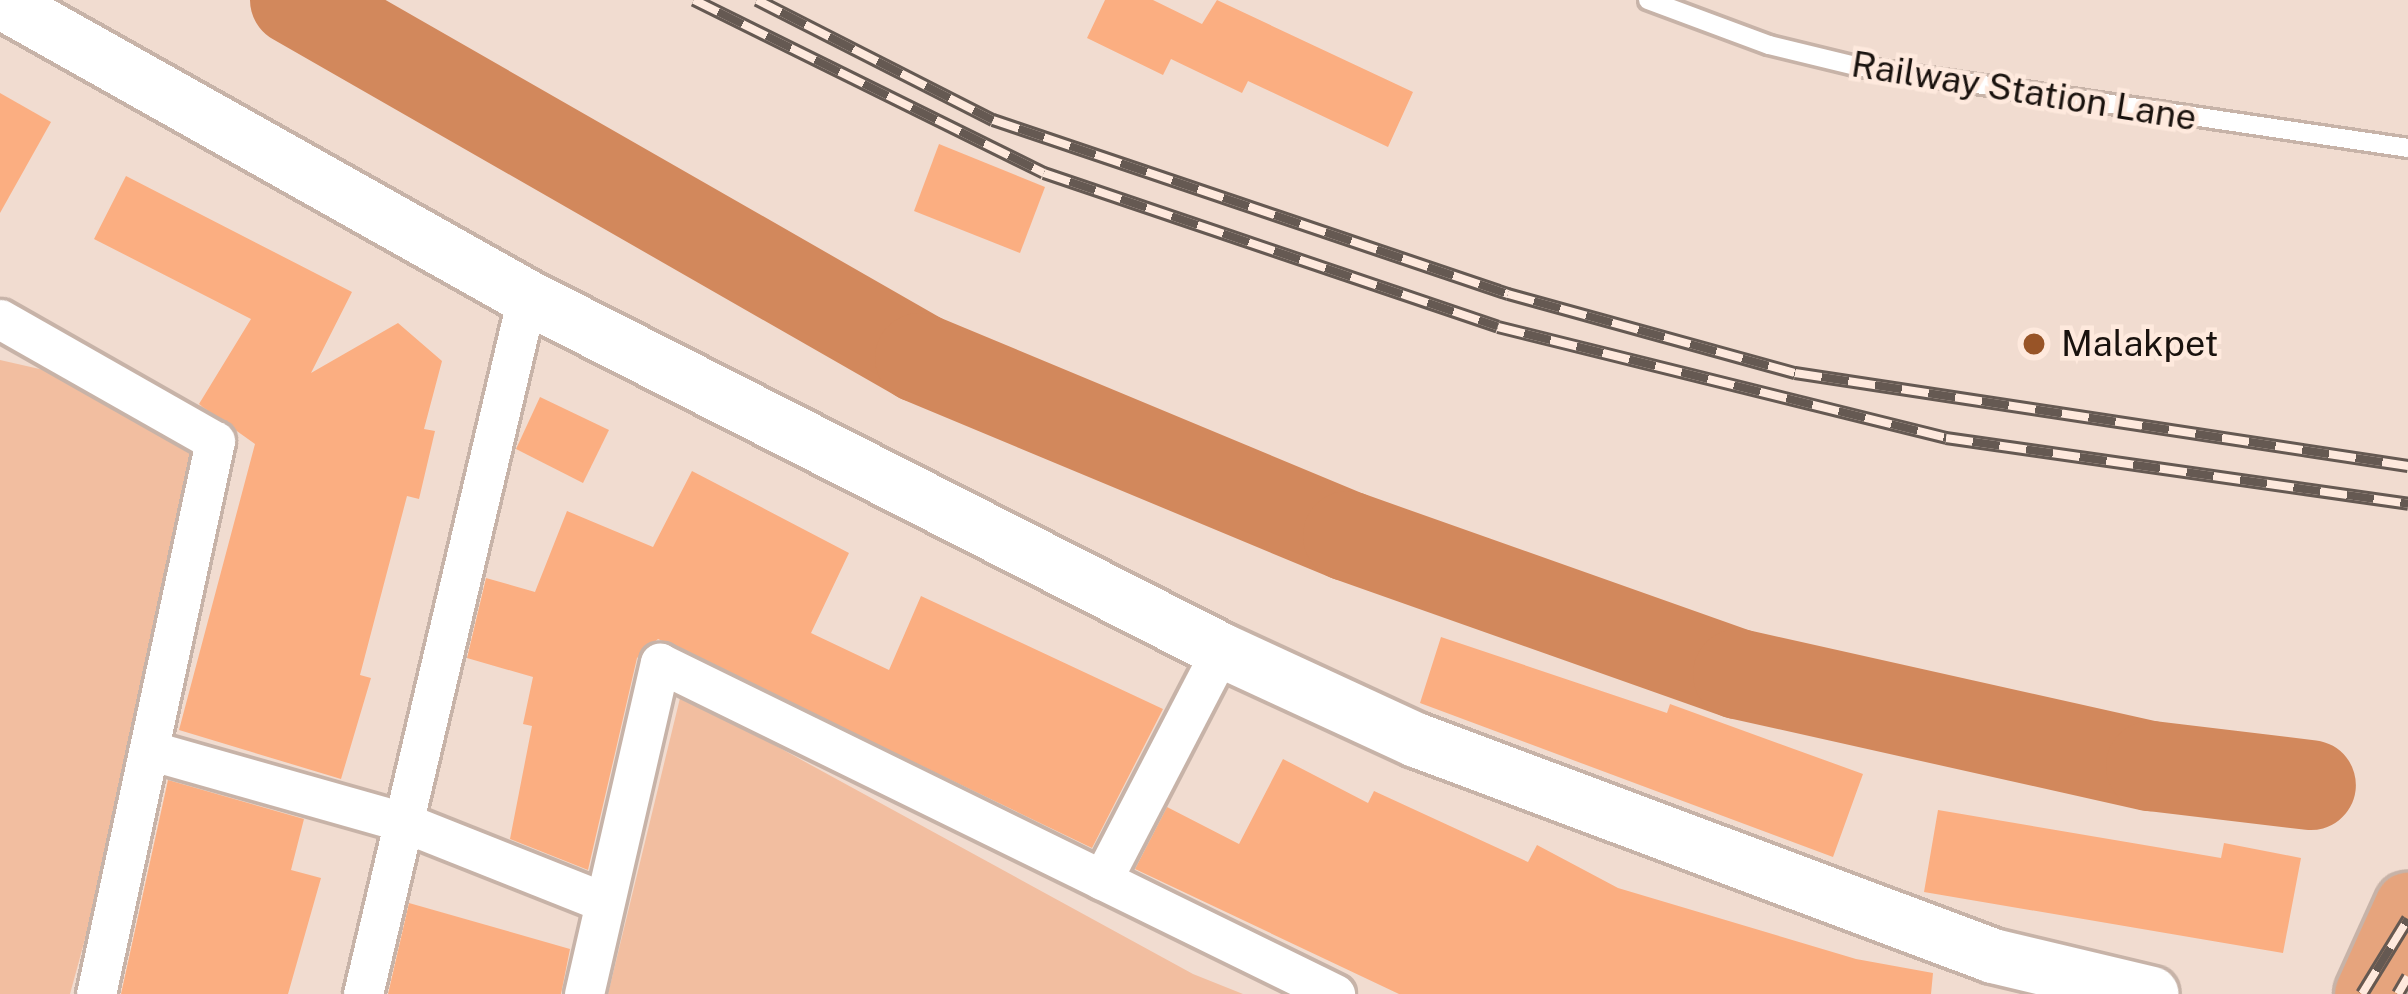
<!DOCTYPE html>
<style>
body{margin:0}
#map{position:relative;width:2408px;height:994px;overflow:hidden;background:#f1dcd0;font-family:"Public Sans",sans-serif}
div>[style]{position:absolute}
.green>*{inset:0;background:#f2bea0}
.river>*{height:90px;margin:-45px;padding:0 45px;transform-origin:45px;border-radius:45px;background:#d2885c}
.building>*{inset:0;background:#fbae81}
.roads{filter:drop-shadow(3px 0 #c7b3a8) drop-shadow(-3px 0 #c7b3a8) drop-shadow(0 3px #c7b3a8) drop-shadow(0 -3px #c7b3a8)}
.lane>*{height:18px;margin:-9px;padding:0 9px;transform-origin:9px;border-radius:9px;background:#fff}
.street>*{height:39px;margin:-19.5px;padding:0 19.5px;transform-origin:19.5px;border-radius:19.5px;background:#fff}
.secondary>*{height:54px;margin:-27px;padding:0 27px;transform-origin:27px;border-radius:27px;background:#fff}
.highway>*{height:66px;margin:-33px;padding:0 33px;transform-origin:33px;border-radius:33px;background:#e6a47d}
.rail>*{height:14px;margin-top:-7px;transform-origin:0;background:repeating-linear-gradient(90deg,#fee9dd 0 27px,#655952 0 54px);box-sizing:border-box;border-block:3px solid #655952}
.dots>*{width:33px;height:33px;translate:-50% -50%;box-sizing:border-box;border:6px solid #fee9dd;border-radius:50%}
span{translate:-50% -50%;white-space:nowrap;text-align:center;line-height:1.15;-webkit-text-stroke:9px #fee9dd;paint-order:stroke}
.street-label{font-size:36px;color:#19120e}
.poi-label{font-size:36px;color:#19120e}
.left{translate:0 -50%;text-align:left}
</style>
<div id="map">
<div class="green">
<i style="clip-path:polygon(0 360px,229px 412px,70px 994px,0 994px)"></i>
<i style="clip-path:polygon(681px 694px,1193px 974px,1243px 994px,608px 994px)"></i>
</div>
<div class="river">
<i style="left:295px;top:0;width:720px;rotate:29.8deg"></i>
<i style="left:920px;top:358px;width:464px;rotate:22.6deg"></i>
<i style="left:1348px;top:536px;width:414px;rotate:19.5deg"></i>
<i style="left:1738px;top:674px;width:423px;rotate:12.6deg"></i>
<i style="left:2151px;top:766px;width:161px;rotate:6.8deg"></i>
</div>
<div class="building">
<i style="clip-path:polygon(1105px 0,1153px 0,1202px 24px,1217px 0,1413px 92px,1388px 147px,1248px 81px,1242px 93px,1171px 59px,1163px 75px,1087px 38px)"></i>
<i style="clip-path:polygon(0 93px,51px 122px,0 213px)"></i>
<i style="clip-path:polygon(939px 144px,1045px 187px,1020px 253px,914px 211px)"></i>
<i style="clip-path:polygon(126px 176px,352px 292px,311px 373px,398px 323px,442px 361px,424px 429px,435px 431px,419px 499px,407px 496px,360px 675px,371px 678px,341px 779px,179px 730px,255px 444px,199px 404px,251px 319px,94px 239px)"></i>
<i style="clip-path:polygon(540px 397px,609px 430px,583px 483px,516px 449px)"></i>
<i style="clip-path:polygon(692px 471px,849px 553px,811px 633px,889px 670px,921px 596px,1163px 709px,1092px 848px,658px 639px,637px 658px,588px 870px,510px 839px,532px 726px,523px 724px,533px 677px,467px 658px,486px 578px,535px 592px,567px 511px,653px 547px)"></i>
<i style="clip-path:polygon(1441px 637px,1667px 713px,1670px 704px,1863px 774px,1833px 857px,1420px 703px)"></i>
<i style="clip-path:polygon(1283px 759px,1368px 803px,1374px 791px,1528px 862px,1537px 845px,1618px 888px,1856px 959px,1933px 973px,1931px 994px,1399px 994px,1135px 869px,1167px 807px,1239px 844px)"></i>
<i style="clip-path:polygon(168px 780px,304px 819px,291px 870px,321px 878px,288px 994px,121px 994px)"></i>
<i style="clip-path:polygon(1938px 810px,2221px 858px,2224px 843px,2301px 858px,2283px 953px,1924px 892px)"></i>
<i style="clip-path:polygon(409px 903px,570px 949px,561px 994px,388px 994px)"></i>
</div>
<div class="roads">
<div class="lane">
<i style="left:1648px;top:0;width:129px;rotate:20.4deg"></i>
<i style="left:1769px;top:45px;width:89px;rotate:13.7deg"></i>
<i style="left:1855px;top:66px;width:559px;rotate:8.43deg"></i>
</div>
<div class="street">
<i style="left:0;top:319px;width:247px;rotate:29.6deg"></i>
<i style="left:215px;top:441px;width:566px;rotate:102.14deg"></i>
<i style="left:149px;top:750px;width:264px;rotate:15.8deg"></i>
<i style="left:403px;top:822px;width:214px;rotate:21.7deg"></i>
<i style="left:1102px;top:880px;width:259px;rotate:-62.6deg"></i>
<i style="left:363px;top:994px;width:716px;rotate:-76.76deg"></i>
<i style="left:584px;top:994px;width:340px;rotate:-77.1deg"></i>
<i style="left:660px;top:663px;width:752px;rotate:26.12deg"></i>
</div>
<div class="secondary">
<i style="left:0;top:1px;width:604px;rotate:29.32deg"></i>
<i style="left:527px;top:297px;width:779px;rotate:26.96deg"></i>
<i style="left:1221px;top:650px;width:215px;rotate:24.8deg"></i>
<i style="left:1416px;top:740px;width:616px;rotate:20.52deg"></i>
<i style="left:1993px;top:956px;width:163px;rotate:13.4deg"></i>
</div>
<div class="highway">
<i style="left:2368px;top:994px;width:97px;rotate:-65.6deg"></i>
</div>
</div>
<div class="rail">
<i style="left:694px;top:0;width:390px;rotate:26.3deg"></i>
<i style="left:1044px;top:173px;width:479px;rotate:18.7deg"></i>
<i style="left:1498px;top:327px;width:462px;rotate:13.9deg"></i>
<i style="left:1946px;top:438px;width:467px;rotate:8.1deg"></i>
<i style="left:757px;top:0;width:265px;rotate:27deg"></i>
<i style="left:993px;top:120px;width:544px;rotate:18.67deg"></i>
<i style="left:1508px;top:294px;width:298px;rotate:15.4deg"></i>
<i style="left:1795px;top:373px;width:620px;rotate:8.63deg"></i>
<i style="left:2362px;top:994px;width:88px;rotate:-58.5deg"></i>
<i style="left:2398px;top:994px;width:20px;rotate:-60deg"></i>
</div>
<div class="dots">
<i style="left:2034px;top:344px;background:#985427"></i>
</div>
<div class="street-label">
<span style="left:2024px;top:91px;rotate:9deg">Railway Station Lane</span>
</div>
<div class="poi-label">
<span class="left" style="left:2061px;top:344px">Malakpet</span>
</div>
</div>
